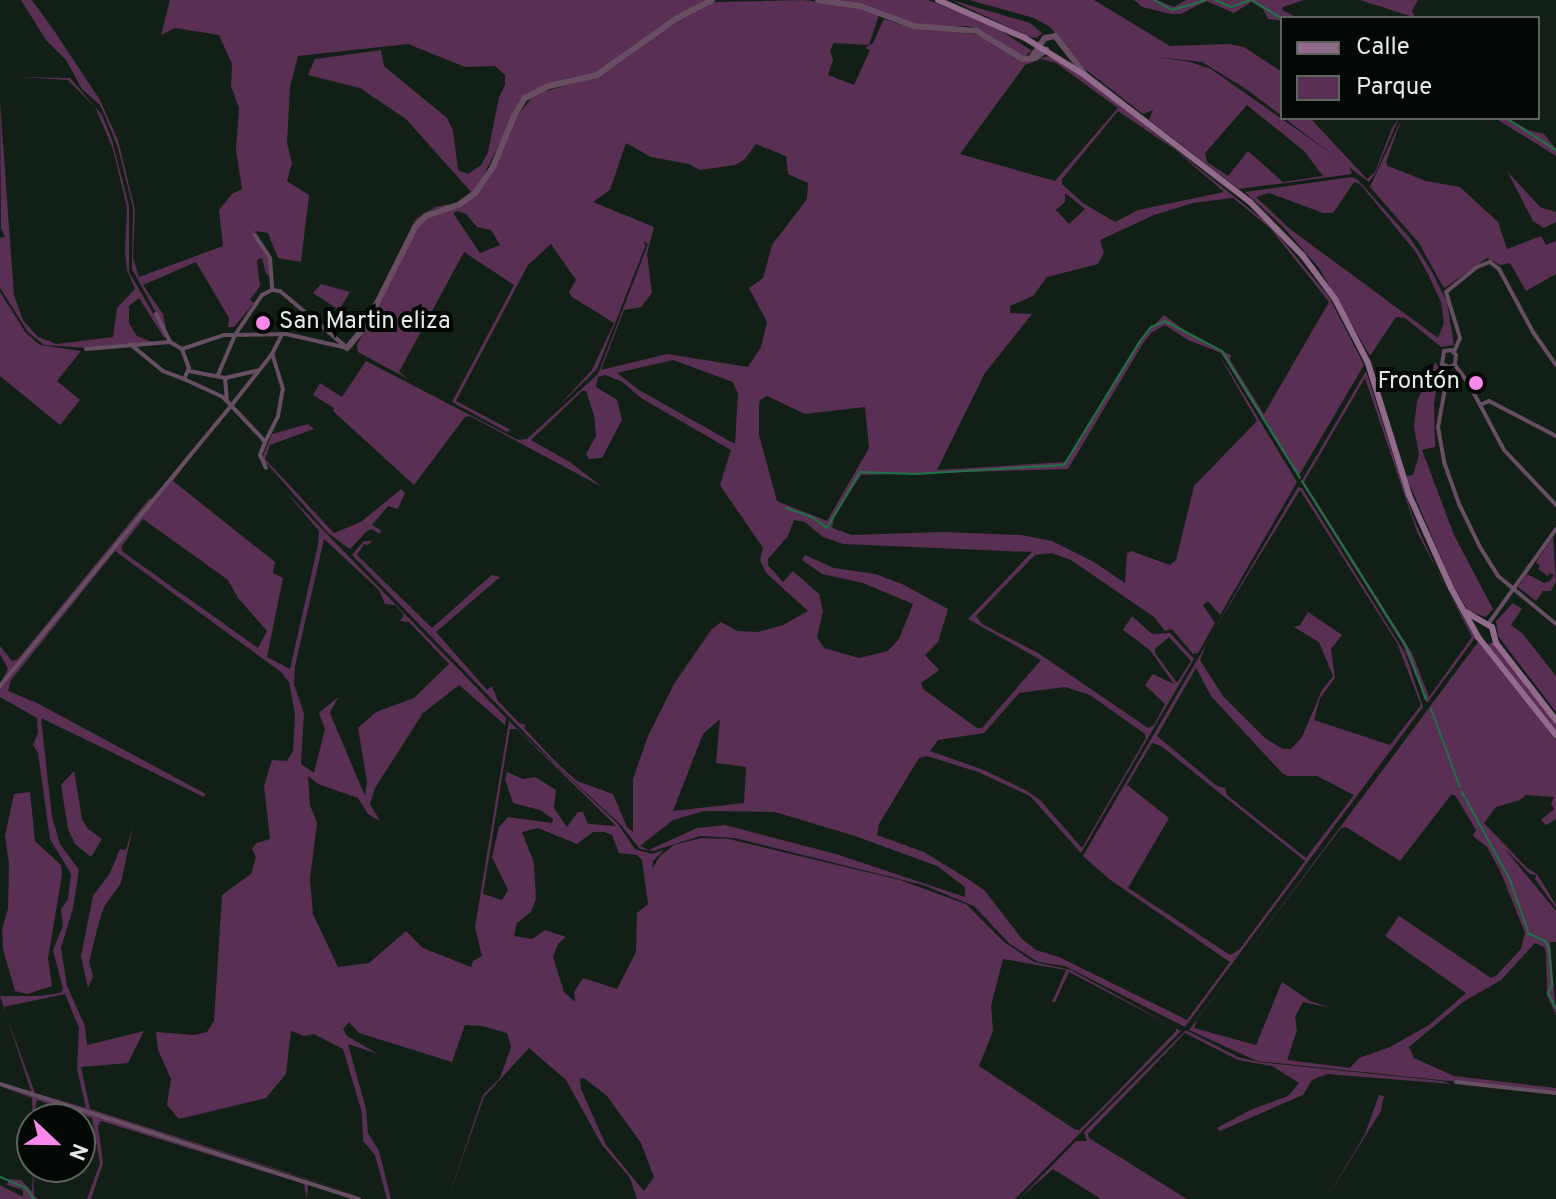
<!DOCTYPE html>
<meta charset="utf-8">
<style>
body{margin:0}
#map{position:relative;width:1556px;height:1199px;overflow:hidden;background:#121f17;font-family:Overpass,sans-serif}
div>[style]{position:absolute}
.green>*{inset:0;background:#592f54}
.stream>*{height:2px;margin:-1px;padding:0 1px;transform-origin:1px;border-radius:1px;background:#1e7348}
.minor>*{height:4px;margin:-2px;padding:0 2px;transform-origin:2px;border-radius:2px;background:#674e63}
.tertiary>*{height:6px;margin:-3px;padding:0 3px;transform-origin:3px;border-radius:3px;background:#674e63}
.secondary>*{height:6px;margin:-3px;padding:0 3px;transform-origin:3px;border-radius:3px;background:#926a8c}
.dots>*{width:22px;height:22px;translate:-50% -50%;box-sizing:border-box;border:4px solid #040805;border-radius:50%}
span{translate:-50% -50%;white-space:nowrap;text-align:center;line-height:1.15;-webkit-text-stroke:8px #040805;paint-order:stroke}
.poi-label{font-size:24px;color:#e2ebe5}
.left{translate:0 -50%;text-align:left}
.right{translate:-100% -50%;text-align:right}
.legend{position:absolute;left:1280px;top:16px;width:260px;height:104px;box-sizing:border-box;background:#040805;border:2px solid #5d635f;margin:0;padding:10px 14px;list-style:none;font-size:24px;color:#e2ebe5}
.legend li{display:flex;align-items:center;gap:16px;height:40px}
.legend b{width:40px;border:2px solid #5d635f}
.north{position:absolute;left:16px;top:1103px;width:80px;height:80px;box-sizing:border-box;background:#040805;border:2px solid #5d635f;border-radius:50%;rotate:112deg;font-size:22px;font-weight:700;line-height:32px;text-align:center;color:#e2ebe5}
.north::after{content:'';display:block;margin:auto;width:28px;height:36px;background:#f888eb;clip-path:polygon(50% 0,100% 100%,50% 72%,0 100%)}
</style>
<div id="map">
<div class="green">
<i style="clip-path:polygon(21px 0,32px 0,55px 32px,100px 100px,118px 140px,135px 210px,133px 258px,139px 277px,223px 246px,219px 210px,232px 194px,242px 189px,236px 150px,239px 108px,231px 86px,232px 64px,219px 35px,175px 28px,161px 35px,170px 0,706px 0,633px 46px,594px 75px,548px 85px,523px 98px,478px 186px,462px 202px,433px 210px,417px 222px,373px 307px,416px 219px,435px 207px,456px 203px,471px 192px,406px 119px,360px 88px,308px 75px,315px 59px,381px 50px,384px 66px,447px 118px,453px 130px,458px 170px,468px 174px,481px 165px,488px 152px,499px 97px,505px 85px,505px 75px,495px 66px,465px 67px,408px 44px,298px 56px,290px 87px,287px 143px,292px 163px,287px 181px,309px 195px,301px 262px,278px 258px,268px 233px,255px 231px,260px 246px,270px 254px,270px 276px,266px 274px,262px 258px,257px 260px,260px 286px,250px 300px,254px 303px,234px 327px,228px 327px,229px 318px,196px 262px,143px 285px,163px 314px,167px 333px,132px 269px,133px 208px,118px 148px,106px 118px,100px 105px,82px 89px,66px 60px,46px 40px)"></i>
<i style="clip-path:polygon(evenodd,804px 0,862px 8px,879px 15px,869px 45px,834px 43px,830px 50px,833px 60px,828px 75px,854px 85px,870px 50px,865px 48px,873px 43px,884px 19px,909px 27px,980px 35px,1025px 62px,1050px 56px,1093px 84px,1270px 225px,1329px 297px,1364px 365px,1298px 477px,1221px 353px,1188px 340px,1165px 325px,1151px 333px,1142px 345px,1068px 469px,861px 475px,834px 517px,832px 528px,852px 535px,944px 532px,1021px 535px,1052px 541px,1094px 562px,1125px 583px,1127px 553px,1131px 551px,1170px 565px,1176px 560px,1194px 486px,1257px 421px,1219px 355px,1229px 370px,1297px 482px,1220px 615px,1208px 601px,1203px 605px,1215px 623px,1198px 653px,1193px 654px,1172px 629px,1165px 631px,1154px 617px,1071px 560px,1051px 553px,1035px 555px,976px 616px,982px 624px,1038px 653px,1148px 728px,1154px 725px,1165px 704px,1145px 685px,1153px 674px,1174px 684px,1150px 650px,1123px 630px,1132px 616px,1152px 634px,1170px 633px,1194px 659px,1081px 853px,1030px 796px,978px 772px,927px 756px,919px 758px,879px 824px,877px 835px,924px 852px,971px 881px,985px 891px,1022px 939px,1036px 950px,1059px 957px,1187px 1020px,1230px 962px,1109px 879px,1083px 856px,1207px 643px,1200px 660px,1223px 696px,1266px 739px,1283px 749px,1291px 749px,1302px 737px,1322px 690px,1333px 676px,1319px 642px,1294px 627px,1300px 625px,1308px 612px,1342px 635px,1331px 649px,1335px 678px,1320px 698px,1314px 720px,1390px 745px,1421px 705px,1397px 643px,1300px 490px,1211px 635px,1298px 487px,1302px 488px,1405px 653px,1423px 707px,1185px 1027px,1065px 966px,1038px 962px,1010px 944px,974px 906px,923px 885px,735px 838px,700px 836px,653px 851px,640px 849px,620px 824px,556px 765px,352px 555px,364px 541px,372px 541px,368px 545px,364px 544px,357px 555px,432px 628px,487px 579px,492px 575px,500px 577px,436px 632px,487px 690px,492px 686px,498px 701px,519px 723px,526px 725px,524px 728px,558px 764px,577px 781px,613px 794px,627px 827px,633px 832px,633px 779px,648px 736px,674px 684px,711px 630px,721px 622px,737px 631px,758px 632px,783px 625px,808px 611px,766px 573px,760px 560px,763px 548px,720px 485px,731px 450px,641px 398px,621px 381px,605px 375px,598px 377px,596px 387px,617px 400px,622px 420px,602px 458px,589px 459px,586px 454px,596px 436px,594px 415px,586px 391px,582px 391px,531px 440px,570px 462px,602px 487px,470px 416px,465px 417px,414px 485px,333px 411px,334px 408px,313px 395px,320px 383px,342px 397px,366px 361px,518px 440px,527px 439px,598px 374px,648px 244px,644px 241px,645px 247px,597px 369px,556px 409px,592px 370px,614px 323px,572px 297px,569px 292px,576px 280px,551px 244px,528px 265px,456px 401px,511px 430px,507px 432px,452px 402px,514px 285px,464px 252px,399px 372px,408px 379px,358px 352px,357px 345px,419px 224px,427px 217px,448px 210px,486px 181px,513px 121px,535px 94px,597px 77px,690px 12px,714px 2px,804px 0,1041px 59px,1056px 63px,1118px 108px,1055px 181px,960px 154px,1025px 65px,1041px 59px,804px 0,1118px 111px,1174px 149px,1224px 192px,1138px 210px,1115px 222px,1083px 203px,1062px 184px,1062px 179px,1118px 111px,804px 0,626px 143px,651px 157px,689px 164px,700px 170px,735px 165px,744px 160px,756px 144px,786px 156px,788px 174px,808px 183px,807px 199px,772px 245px,763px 278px,749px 288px,767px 322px,761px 347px,748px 367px,667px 354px,601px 370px,624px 310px,641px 307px,652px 293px,647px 254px,654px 227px,593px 202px,610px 190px,626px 143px,804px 0,1065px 193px,1085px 209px,1069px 224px,1056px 210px,1065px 202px,1065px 193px,804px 0,1233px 198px,1270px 228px,1329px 302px,1264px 414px,1230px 360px,1231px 355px,1192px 336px,1164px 315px,1141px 339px,1066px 462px,937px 470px,985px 373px,1032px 314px,1010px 313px,1010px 306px,1033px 296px,1047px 277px,1098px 264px,1104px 253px,1100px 240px,1154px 215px,1193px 203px,1233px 198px,804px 0,458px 211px,466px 214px,477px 227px,491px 230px,500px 245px,480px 253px,453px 213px,458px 211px,804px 0,673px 360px,733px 382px,738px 394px,735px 444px,639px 390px,617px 373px,673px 360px,804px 0,767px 396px,805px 414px,865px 407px,869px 448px,827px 521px,777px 501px,759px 435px,759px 407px,760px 400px,767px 396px,804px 0,794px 520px,805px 522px,823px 537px,843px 544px,1032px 552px,968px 619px,1041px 660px,982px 728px,977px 728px,923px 689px,921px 683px,939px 670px,925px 655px,938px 642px,948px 609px,902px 584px,875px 574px,834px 568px,805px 555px,802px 560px,822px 574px,863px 583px,913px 604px,899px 639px,888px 651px,859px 658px,824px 648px,817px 637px,823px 611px,819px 594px,793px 571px,783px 582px,768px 565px,768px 559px,788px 536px,794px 520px,804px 0,1169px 637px,1191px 661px,1177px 683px,1155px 653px,1155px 649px,1169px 637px,804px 0,1196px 668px,1211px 696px,1282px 773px,1288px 776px,1317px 776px,1354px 795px,1306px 858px,1227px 795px,1225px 788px,1217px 786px,1157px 736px,1196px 668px,804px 0,1065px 687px,1090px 695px,1145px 734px,1146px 738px,1082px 848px,1040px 800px,1027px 791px,984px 770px,930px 751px,938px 740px,984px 733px,1019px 693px,1065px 687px,804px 0,720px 719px,716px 763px,746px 767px,744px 803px,673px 811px,703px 734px,720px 719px,804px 0,1152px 743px,1161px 746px,1305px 861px,1239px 950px,1230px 955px,1128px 888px,1169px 818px,1127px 785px,1152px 743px,804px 0,704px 811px,775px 812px,855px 836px,937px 866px,965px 887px,965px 897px,836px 854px,725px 825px,697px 828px,649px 850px,640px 846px,673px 820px,704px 811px)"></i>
<i style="clip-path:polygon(835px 0,928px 0,994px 26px,1032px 51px,1024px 57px,1014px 53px,986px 33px,969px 26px,923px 26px)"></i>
<i style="clip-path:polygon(951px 0,1030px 23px,1042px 33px,1037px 38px,1030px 37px)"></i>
<i style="clip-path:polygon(evenodd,969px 0,1094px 0,1170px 46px,1229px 44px,1244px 47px,1282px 72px,1282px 116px,1249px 91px,1202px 62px,1158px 57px,1190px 62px,1211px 69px,1349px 166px,1352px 174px,1239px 189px,1149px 120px,1153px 110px,1143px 114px,1085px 69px,1050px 27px,1034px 18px,969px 0,1247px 105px,1304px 151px,1323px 176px,1283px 182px,1248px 151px,1228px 176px,1207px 162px,1205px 153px,1247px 105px)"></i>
<i style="clip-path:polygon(1134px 0,1157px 0,1174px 7px,1186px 0,1304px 0,1283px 7px,1282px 10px,1298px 18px,1282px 18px,1282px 21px,1268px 19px,1263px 9px,1251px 2px,1234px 13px,1206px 1px,1181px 14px,1171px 14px,1142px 7px)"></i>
<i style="clip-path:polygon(1360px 0,1418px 0,1412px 11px,1416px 18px)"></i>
<i style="clip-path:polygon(21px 77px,70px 78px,102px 115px,112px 140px,129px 206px,129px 272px,165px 334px,165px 339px,139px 298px,129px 306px,129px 323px,137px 336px,152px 342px,86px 348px,44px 345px,28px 332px,0 288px,0 238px,5px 237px,1px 228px,0 102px,14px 295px,23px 320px,38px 337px,57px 344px,113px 337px,117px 308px,135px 289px,127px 270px,125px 252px,127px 208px,113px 149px,95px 107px,68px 80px)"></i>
<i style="clip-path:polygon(1284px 118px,1310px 118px,1367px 179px,1375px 172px,1392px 128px,1399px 118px,1375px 174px,1369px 182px)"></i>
<i style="clip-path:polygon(1402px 118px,1386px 162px,1388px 166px,1426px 181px,1460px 187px,1498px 222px,1507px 249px,1541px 236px,1546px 245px,1556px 241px,1556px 274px,1526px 291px,1510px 263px,1500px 265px,1487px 258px,1445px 288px,1442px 285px,1419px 243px,1370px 187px)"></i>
<i style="clip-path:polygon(1495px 118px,1507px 118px,1528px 130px,1544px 134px,1556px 149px,1556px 156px)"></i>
<i style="clip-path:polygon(1507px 171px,1540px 207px,1556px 212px,1556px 222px,1544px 228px,1533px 221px)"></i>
<i style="clip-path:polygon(evenodd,1352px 177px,1358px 180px,1410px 238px,1431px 270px,1447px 302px,1454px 345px,1441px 347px,1405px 318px,1396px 317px,1370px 356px,1319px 268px,1283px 227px,1245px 192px,1352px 177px,1354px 182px,1360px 184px,1415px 251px,1428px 274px,1441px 302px,1444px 323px,1438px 338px,1290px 229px,1256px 197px,1269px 193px,1323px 213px,1333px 213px,1354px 182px)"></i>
<i style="clip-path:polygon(321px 284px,350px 292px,339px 310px,313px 293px)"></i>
<i style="clip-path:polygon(0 292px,26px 333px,40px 345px,81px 351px,57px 381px,80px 400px,60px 425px,0 376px)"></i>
<i style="clip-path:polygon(1435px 362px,1441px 371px,1434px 402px,1435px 447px,1422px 450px,1454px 535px,1493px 609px,1486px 617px,1468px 611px,1451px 581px,1406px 476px,1413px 475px,1419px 455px,1414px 427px,1417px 401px)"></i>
<i style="clip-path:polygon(evenodd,1366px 371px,1413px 517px,1441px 579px,1475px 638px,1427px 703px,1402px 643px,1301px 482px,1366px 371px,1365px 378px,1417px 532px,1472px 637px,1429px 697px,1412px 653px,1304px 482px,1365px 378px)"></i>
<i style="clip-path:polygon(308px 424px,314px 429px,270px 445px,265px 459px,334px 533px,361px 522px,401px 489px,405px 493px,398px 509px,388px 506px,372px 525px,382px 531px,379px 534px,372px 529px,367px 531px,350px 549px,328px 533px,262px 458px,272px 434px)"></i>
<i style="clip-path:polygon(evenodd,210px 432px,173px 481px,275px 562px,273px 573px,283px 578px,267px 657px,290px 669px,318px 545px,319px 531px,286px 492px,506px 718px,505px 725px,459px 685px,423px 713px,375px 788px,370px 804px,380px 821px,368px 814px,358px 798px,318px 784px,308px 776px,310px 805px,317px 823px,310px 879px,313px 914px,338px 967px,369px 963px,406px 931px,423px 948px,471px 967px,473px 961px,482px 956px,475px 927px,509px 721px,618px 824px,635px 849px,652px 854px,664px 850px,653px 861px,652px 869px,660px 856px,674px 845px,702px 838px,729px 839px,900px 880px,966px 904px,1004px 942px,1034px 962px,1071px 970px,1181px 1031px,1015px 1199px,637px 1199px,630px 1178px,602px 1145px,566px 1080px,529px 1048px,484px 1097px,448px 1199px,483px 1095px,500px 1078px,511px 1047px,507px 1033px,482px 1026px,465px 1025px,452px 1062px,359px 1033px,349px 1022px,343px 1029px,347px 1036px,378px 1054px,348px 1044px,366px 1109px,368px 1133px,379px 1151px,391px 1199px,387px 1199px,375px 1155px,363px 1141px,362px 1113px,343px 1049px,314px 1034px,304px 1036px,291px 1031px,286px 1074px,266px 1098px,179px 1119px,167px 1105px,171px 1079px,158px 1050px,156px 1032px,194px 1035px,207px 1032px,214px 1021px,222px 895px,251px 874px,256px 857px,252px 849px,257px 843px,270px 839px,264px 786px,272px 760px,287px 761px,293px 751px,295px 714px,289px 682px,281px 672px,115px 551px,11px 680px,8px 691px,37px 703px,206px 794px,204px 797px,41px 718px,52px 817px,60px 844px,79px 870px,73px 908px,61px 948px,67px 986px,85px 1026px,87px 1045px,144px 1031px,128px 1063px,81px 1067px,90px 1109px,370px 1199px,0 1083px,31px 1091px,0 996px,40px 996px,60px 993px,63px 989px,53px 950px,63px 926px,61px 909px,68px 899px,71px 874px,50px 839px,38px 753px,33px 745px,38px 733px,37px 718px,0 697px,0 689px,210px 432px,143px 519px,228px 580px,238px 598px,267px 631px,258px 648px,123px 552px,121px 547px,143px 519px,210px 432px,324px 539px,379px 590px,385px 604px,395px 605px,404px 615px,400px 621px,409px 622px,449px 664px,414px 698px,376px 712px,358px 728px,367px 781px,365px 796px,330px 713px,338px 697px,319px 713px,325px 729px,314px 773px,301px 764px,304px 713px,294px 685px,295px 666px,324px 539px,210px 432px,510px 729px,517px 729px,616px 826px,588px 824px,583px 812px,578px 812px,567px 827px,554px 808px,556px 790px,535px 777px,523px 779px,507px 772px,505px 779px,513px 803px,540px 810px,553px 819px,552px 823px,508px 817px,499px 827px,492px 857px,508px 890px,502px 900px,483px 894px,510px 729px,210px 432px,538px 828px,577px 844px,593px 832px,604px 832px,612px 835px,619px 853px,637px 855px,642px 860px,648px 904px,637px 913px,636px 952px,617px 989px,583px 978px,574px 992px,575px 1002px,564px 992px,553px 957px,558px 944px,566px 937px,545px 930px,532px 939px,514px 936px,517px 923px,531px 912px,536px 899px,534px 863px,522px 832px,538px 828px,210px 432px,1003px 959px,1066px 970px,1052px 1002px,1055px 1002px,1069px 972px,1176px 1028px,1176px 1031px,1099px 1111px,1079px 1130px,1074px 1129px,979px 1066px,993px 1031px,991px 1006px,1003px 959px,210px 432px,65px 994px,79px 1028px,77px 1069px,86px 1108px,35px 1093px,3px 1007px,65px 994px,210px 432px,584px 1078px,607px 1096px,641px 1143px,654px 1177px,644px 1191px,606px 1145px,581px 1089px,580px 1079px,584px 1078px)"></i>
<i style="clip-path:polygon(150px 498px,152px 499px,0 684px,8px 669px,0 654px,0 646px,12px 661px,18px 659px)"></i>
<i style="clip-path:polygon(1553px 537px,1556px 581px,1551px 591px,1543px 591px,1536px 601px,1518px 587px,1527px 574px,1544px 583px,1550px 581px,1554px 575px,1550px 573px,1548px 576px,1538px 569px,1540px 566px,1536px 562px)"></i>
<i style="clip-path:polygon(1513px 603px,1522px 609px,1511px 625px,1523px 634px,1556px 676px,1556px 712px,1498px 636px,1496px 621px)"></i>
<i style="clip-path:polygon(evenodd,1478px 642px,1556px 740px,1556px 819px,1546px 825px,1541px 820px,1554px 809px,1551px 804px,1554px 797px,1526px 795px,1520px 800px,1496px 807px,1484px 823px,1527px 868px,1537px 874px,1556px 905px,1556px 908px,1535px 879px,1536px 875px,1530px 874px,1504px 848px,1556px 911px,1556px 942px,1550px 942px,1556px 1015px,1547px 995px,1546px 952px,1544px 947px,1535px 943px,1501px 980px,1463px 1002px,1409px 1047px,1414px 1058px,1454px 1076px,1556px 1088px,1556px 1092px,1257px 1061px,1189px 1030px,1478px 642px,1451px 795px,1455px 795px,1476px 830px,1473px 836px,1487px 847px,1501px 873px,1525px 933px,1521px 949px,1496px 976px,1491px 978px,1399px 916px,1385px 936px,1466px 993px,1429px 1025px,1390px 1047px,1359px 1058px,1350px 1068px,1287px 1060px,1297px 1030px,1295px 1017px,1303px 1002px,1331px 1008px,1310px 1001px,1282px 982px,1256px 1045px,1194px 1028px,1198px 1017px,1341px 828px,1346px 827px,1400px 861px,1451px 795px)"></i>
<i style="clip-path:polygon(1492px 642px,1556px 723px,1556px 731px,1488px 645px)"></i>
<i style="clip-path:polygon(74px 771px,82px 819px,88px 829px,102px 839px,91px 857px,75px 844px,68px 829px,61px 785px)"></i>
<i style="clip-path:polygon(30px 792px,35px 841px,61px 865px,62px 875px,48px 958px,52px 986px,27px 994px,15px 991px,3px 949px,2px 929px,8px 909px,9px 863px,5px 836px,14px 794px)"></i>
<i style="clip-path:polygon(133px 826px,121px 883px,104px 907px,99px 922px,89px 962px,93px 976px,88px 988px,81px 956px,93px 896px,110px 873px,120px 849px,126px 850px)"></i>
<i style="clip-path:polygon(1186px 1030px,1238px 1057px,1259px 1062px,1442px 1081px,1452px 1084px,1327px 1074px,1312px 1080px,1303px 1095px,1220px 1131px,1217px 1128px,1250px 1110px,1288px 1096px,1299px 1083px,1272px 1066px,1238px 1060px,1185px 1033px,1088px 1134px,1089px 1138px,1187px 1199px,1101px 1199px,1053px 1169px,1019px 1199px,1076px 1141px,1087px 1141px,1084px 1132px)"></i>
<i style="clip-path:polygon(0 1086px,308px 1184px,307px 1199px,304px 1184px,101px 1121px,98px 1126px,103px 1163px,91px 1199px,87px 1199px,100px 1163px,92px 1118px,37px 1100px,33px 1119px,32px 1098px)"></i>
<i style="clip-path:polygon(1379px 1095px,1384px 1096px,1381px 1111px,1326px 1199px,1365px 1134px)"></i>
<i style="clip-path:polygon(33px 1167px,34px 1196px,39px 1199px,0 1199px,0 1185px,23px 1197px,23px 1190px,7px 1185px,9px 1179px,21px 1180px,32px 1191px)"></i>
</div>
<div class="stream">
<i style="left:1154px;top:0;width:21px;rotate:29deg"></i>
<i style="left:1172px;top:10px;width:35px;rotate:-16deg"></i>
<i style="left:1215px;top:0;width:17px;rotate:24deg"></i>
<i style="left:1231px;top:7px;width:20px;rotate:-20deg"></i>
<i style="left:1252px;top:0;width:36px;rotate:32deg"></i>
<i style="left:1506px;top:118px;width:59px;rotate:32.6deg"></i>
<i style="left:1302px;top:481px;width:197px;rotate:57.8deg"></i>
<i style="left:1407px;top:648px;width:55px;rotate:69.9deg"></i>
<i style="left:786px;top:508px;width:28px;rotate:19deg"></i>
<i style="left:812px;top:517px;width:19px;rotate:36deg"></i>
<i style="left:827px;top:528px;width:65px;rotate:-59.5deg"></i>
<i style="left:860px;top:472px;width:55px;rotate:2.1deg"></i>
<i style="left:915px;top:474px;width:149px;rotate:-3.5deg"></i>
<i style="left:1064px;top:465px;width:145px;rotate:-58.5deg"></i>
<i style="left:1140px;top:341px;width:18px;rotate:-52deg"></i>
<i style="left:1151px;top:327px;width:15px;rotate:-23deg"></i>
<i style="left:1165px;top:321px;width:64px;rotate:27.8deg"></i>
<i style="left:1222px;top:351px;width:149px;rotate:58.4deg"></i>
<i style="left:1431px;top:709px;width:83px;rotate:69.6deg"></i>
<i style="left:1462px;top:792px;width:100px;rotate:61.4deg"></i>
<i style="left:1510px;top:880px;width:57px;rotate:70.6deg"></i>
<i style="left:1529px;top:934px;width:17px;rotate:24deg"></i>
<i style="left:1545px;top:941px;width:8px;rotate:60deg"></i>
<i style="left:1549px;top:948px;width:37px;rotate:85deg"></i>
<i style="left:1552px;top:985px;width:9px;rotate:117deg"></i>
<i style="left:1548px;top:993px;width:17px;rotate:62deg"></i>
<i style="left:0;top:1177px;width:28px;rotate:23deg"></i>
<i style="left:26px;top:1188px;width:14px;rotate:54deg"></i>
</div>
<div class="minor">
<i style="left:255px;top:235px;width:27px;rotate:57deg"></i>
<i style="left:270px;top:258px;width:32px;rotate:86deg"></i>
<i style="left:272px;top:290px;width:8px;rotate:7deg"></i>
<i style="left:280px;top:291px;width:85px;rotate:40.2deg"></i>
<i style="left:156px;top:314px;width:31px;rotate:63deg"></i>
<i style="left:130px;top:344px;width:43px;rotate:39.3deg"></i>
<i style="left:163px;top:371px;width:22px;rotate:21deg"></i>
<i style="left:86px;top:349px;width:84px;rotate:-4.8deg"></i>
<i style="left:170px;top:342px;width:14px;rotate:30deg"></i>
<i style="left:182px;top:349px;width:20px;rotate:70deg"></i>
<i style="left:189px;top:368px;width:12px;rotate:114deg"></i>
<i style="left:184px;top:379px;width:43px;rotate:24.8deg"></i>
<i style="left:223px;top:397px;width:54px;rotate:46.5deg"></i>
<i style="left:260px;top:436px;width:8px;rotate:50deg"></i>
<i style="left:265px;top:442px;width:14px;rotate:111deg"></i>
<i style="left:260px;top:455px;width:14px;rotate:65deg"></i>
<i style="left:182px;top:349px;width:44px;rotate:-18.4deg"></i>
<i style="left:224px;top:335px;width:11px"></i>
<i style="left:235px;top:335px;width:48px;rotate:-56deg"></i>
<i style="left:262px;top:295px;width:11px;rotate:-27deg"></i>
<i style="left:1454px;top:352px;width:15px;rotate:-67deg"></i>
<i style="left:1460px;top:338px;width:48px;rotate:-106.9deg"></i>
<i style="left:1446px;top:292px;width:40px;rotate:-39deg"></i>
<i style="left:1477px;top:267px;width:14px;rotate:-21deg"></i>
<i style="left:1490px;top:262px;width:11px;rotate:38deg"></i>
<i style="left:1499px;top:269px;width:72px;rotate:61.6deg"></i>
<i style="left:1533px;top:332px;width:40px;rotate:55.1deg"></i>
<i style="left:1455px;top:365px;width:6px;rotate:162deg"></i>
<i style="left:1449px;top:367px;width:8px;rotate:-157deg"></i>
<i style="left:1442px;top:364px;width:13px;rotate:-81deg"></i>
<i style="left:1444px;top:351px;width:7px;rotate:-8deg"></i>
<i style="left:1451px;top:350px;width:7px;rotate:45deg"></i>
<i style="left:1456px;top:355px;width:10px;rotate:96deg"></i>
<i style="left:1455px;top:365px;width:26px;rotate:54deg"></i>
<i style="left:1470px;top:386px;width:72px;rotate:62deg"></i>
<i style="left:1504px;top:450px;width:76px;rotate:46.6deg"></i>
<i style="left:1449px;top:367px;width:61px;rotate:100.4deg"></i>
<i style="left:1438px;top:427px;width:36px;rotate:80deg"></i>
<i style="left:1444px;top:462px;width:45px;rotate:70.3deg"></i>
<i style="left:1459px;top:504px;width:48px;rotate:64deg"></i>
<i style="left:1480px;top:547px;width:34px;rotate:58deg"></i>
<i style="left:1498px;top:576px;width:75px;rotate:39.6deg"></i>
<i style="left:189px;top:371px;width:37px;rotate:11deg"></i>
<i style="left:225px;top:378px;width:35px;rotate:-13deg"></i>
<i style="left:218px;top:375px;width:43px;rotate:-67deg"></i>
<i style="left:235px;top:335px;width:51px;rotate:-1.1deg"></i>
<i style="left:286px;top:334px;width:63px;rotate:12.9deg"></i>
<i style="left:225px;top:378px;width:21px;rotate:85deg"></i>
<i style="left:1480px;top:405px;width:10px;rotate:-24deg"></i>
<i style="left:1489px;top:401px;width:76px;rotate:27.6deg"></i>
<i style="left:265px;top:442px;width:29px;rotate:-63deg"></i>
<i style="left:278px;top:416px;width:27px;rotate:-80deg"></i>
<i style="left:283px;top:389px;width:37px;rotate:-107deg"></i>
<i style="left:1489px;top:623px;width:115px;rotate:-54.5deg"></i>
<i style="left:0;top:686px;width:363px;rotate:-50.5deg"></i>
<i style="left:231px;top:406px;width:66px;rotate:-51.7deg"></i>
<i style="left:272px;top:354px;width:20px;rotate:-63deg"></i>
<i style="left:1456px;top:1082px;width:101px;rotate:6.3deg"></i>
<i style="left:0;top:1084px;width:377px;rotate:17.8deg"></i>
</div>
<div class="tertiary">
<i style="left:818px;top:0;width:42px;rotate:8.1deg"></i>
<i style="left:860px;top:6px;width:58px;rotate:20.3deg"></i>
<i style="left:914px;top:26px;width:63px;rotate:4.5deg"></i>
<i style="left:977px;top:31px;width:54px;rotate:31.3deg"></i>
<i style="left:1023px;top:59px;width:12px;rotate:-5deg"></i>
<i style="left:1035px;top:58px;width:14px;rotate:-36deg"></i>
<i style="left:1032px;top:57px;width:23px;rotate:-56deg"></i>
<i style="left:1045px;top:38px;width:10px;rotate:-11deg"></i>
<i style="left:1055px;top:36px;width:47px;rotate:51.9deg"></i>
<i style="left:347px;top:348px;width:30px;rotate:-50deg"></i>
<i style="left:366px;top:325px;width:110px;rotate:-63.4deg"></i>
<i style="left:415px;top:227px;width:16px;rotate:-45deg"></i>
<i style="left:426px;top:216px;width:36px;rotate:-19deg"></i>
<i style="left:460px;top:204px;width:19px;rotate:-36deg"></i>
<i style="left:475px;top:193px;width:32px;rotate:-55deg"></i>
<i style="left:493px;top:167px;width:55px;rotate:-67.6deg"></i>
<i style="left:514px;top:116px;width:21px;rotate:-59deg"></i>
<i style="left:525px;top:98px;width:27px;rotate:-27deg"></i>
<i style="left:549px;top:86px;width:49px;rotate:-12.9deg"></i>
<i style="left:597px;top:75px;width:98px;rotate:-35.5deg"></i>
<i style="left:677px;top:18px;width:39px;rotate:-27deg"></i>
</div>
<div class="secondary">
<i style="left:938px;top:0;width:95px;rotate:23.6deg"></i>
<i style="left:1025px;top:38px;width:72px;rotate:31.9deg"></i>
<i style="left:1086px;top:76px;width:207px;rotate:37.5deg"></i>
<i style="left:1250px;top:202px;width:76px;rotate:45.5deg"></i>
<i style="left:1303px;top:256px;width:54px;rotate:53.3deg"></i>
<i style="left:1335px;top:299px;width:72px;rotate:62.7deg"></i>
<i style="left:1368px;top:363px;width:138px;rotate:72.7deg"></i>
<i style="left:1409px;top:495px;width:102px;rotate:65.7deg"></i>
<i style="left:1451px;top:588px;width:56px;rotate:61.1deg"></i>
<i style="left:1478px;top:637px;width:125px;rotate:51.5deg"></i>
<i style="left:1464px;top:611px;width:32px;rotate:30deg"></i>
<i style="left:1492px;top:627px;width:16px;rotate:76deg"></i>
<i style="left:1496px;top:643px;width:98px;rotate:52.1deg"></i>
</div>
<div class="dots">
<i style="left:263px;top:323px;background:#f888eb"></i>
<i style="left:1476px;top:383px;background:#f888eb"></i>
</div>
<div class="poi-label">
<span class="left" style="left:279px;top:323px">San Martin eliza</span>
<span class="right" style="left:1460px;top:383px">Frontón</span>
</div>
<ul class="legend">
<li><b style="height:10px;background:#926a8c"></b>Calle</li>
<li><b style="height:22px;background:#592f54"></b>Parque</li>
</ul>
<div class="north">N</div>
</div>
